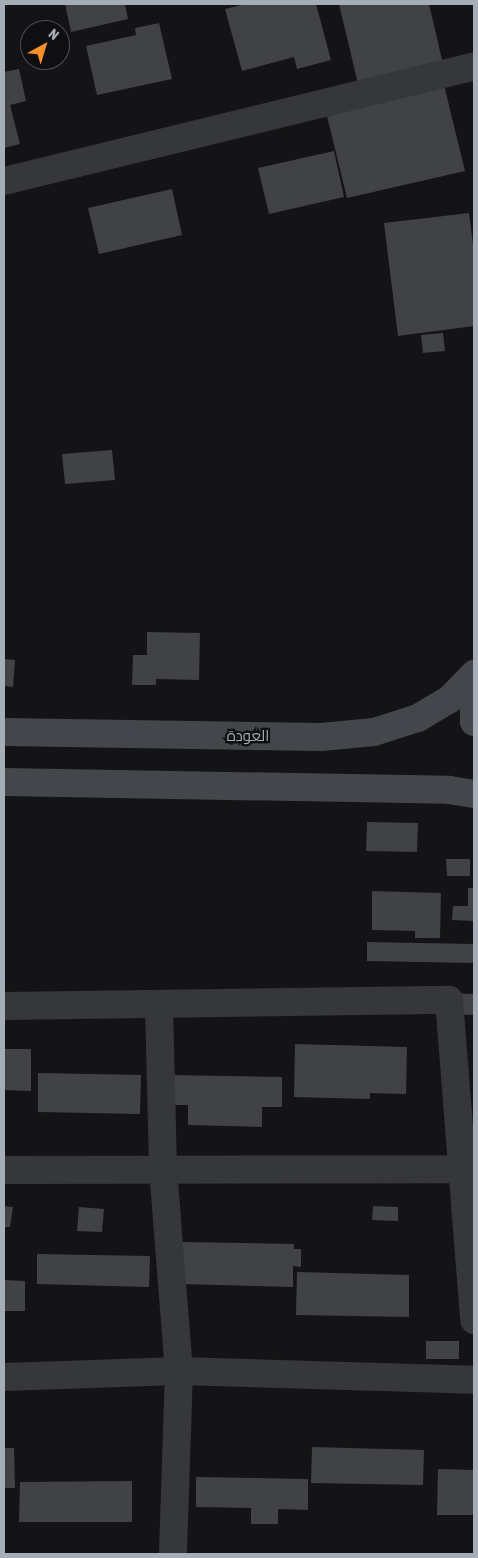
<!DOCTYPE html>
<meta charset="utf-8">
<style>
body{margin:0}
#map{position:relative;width:478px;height:1558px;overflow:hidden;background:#141416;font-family:"Asap Condensed",Cairo,sans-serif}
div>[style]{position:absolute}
.building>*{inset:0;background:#404246}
.street>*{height:28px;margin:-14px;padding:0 14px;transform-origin:14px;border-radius:14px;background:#35373b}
.secondary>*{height:28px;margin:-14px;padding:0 14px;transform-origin:14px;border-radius:14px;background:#43464b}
span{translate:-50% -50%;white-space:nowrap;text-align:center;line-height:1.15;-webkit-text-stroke:4.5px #0f0f11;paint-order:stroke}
.street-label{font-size:15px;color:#a5aeb6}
.frame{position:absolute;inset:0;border:5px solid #a5aeb6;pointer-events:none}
.north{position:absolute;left:20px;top:20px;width:50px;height:50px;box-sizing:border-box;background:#0f0f11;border:1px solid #4b4f53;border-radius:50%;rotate:39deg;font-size:14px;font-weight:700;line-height:20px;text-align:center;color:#a5aeb6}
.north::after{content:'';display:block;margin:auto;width:18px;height:22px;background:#f68e2c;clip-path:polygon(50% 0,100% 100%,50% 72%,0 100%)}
</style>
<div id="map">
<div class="building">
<i style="clip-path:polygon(65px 4px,125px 4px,128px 19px,71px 32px)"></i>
<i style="clip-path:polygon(245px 4px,316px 4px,331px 60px,297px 69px,294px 57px,242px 71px,225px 9px)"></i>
<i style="clip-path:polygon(339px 4px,429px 4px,443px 64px,358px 84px)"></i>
<i style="clip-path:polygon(159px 23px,172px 79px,97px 95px,86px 46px,136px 35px,135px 28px)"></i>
<i style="clip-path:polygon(19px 69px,26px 101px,10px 105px,20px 144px,4px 148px,4px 72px)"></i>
<i style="clip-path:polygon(444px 85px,465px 171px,347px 198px,326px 112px)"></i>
<i style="clip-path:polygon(334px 151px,344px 197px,269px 214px,258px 168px)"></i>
<i style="clip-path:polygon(172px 189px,182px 235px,99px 254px,88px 208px)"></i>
<i style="clip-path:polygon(469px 213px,474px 252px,474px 326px,398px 336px,384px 223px)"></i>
<i style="clip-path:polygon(443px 333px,445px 351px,423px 353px,421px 335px)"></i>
<i style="clip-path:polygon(112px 450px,115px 480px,65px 484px,62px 454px)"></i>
<i style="clip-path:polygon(147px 632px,200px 633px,199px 680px,156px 679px,156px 685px,132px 685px,133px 655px,147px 655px)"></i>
<i style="clip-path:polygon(4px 659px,15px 660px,13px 687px,4px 686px)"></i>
<i style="clip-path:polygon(367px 822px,418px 823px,417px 852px,366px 851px)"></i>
<i style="clip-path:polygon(446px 859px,470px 859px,470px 876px,447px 876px)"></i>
<i style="clip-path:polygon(468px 888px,474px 888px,474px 921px,452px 920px,453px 906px,468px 906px)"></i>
<i style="clip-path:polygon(372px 891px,441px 893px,440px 938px,415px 938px,415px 931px,372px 930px)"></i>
<i style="clip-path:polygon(367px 942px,474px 944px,474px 963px,367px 961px)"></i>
<i style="clip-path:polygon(448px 993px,474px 994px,474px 1015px,448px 1014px)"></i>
<i style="clip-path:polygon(295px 1044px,407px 1047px,406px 1094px,370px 1093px,370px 1099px,294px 1097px)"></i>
<i style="clip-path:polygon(4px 1049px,31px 1049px,31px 1091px,4px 1090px)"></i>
<i style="clip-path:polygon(38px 1073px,141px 1075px,140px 1114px,38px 1112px)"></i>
<i style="clip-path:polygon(170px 1075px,282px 1077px,282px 1107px,262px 1107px,262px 1127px,188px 1125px,188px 1105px,169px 1105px)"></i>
<i style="clip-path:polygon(4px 1206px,13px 1207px,10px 1227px,4px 1227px)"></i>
<i style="clip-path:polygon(373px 1206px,398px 1207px,398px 1221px,372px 1220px)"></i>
<i style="clip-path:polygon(79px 1207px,104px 1209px,102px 1232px,77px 1231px)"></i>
<i style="clip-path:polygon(181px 1242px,294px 1244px,294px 1249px,301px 1249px,301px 1267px,293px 1266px,293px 1287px,181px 1284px)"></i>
<i style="clip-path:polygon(37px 1254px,150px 1256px,149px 1287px,37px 1284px)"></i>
<i style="clip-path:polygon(297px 1272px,409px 1275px,409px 1317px,296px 1315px)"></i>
<i style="clip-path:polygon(4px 1280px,25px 1281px,25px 1311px,4px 1311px)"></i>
<i style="clip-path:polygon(426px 1341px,459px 1341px,459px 1359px,426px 1359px)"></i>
<i style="clip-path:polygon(312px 1447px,424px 1450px,423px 1485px,311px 1483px)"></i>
<i style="clip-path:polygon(4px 1448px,14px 1448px,15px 1488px,4px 1488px)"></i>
<i style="clip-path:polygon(438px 1469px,474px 1470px,474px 1515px,437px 1515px)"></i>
<i style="clip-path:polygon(196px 1477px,308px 1479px,308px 1510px,278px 1509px,278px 1524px,251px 1524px,251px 1508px,196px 1507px)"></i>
<i style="clip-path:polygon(132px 1481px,132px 1522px,19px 1522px,20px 1482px)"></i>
</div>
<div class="street">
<i style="left:4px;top:181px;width:484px;rotate:-13.7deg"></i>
<i style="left:159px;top:1005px;width:164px;rotate:88.6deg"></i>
<i style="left:163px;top:1169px;width:203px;rotate:85.5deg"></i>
<i style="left:179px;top:1371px;width:183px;rotate:91.9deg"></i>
<i style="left:4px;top:1006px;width:445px;rotate:-0.8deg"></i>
<i style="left:449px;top:1000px;width:321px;rotate:85.5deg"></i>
<i style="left:4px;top:1170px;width:459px;rotate:-0.1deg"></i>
<i style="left:4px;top:1377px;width:175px;rotate:-2deg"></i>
<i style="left:179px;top:1371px;width:295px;rotate:1.7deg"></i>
</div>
<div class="secondary">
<i style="left:474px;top:703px;width:19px;rotate:90deg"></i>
<i style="left:4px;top:732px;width:317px;rotate:0.9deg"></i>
<i style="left:321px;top:737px;width:53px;rotate:-5.4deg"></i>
<i style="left:374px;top:732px;width:46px;rotate:-17.7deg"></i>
<i style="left:418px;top:718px;width:37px;rotate:-31deg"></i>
<i style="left:450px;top:699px;width:35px;rotate:-46deg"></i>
<i style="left:4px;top:782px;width:445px;rotate:1deg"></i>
<i style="left:449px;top:790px;width:25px;rotate:9deg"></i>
</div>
<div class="street-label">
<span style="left:248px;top:736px">العودة</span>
</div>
<div class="frame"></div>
<div class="north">N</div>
</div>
